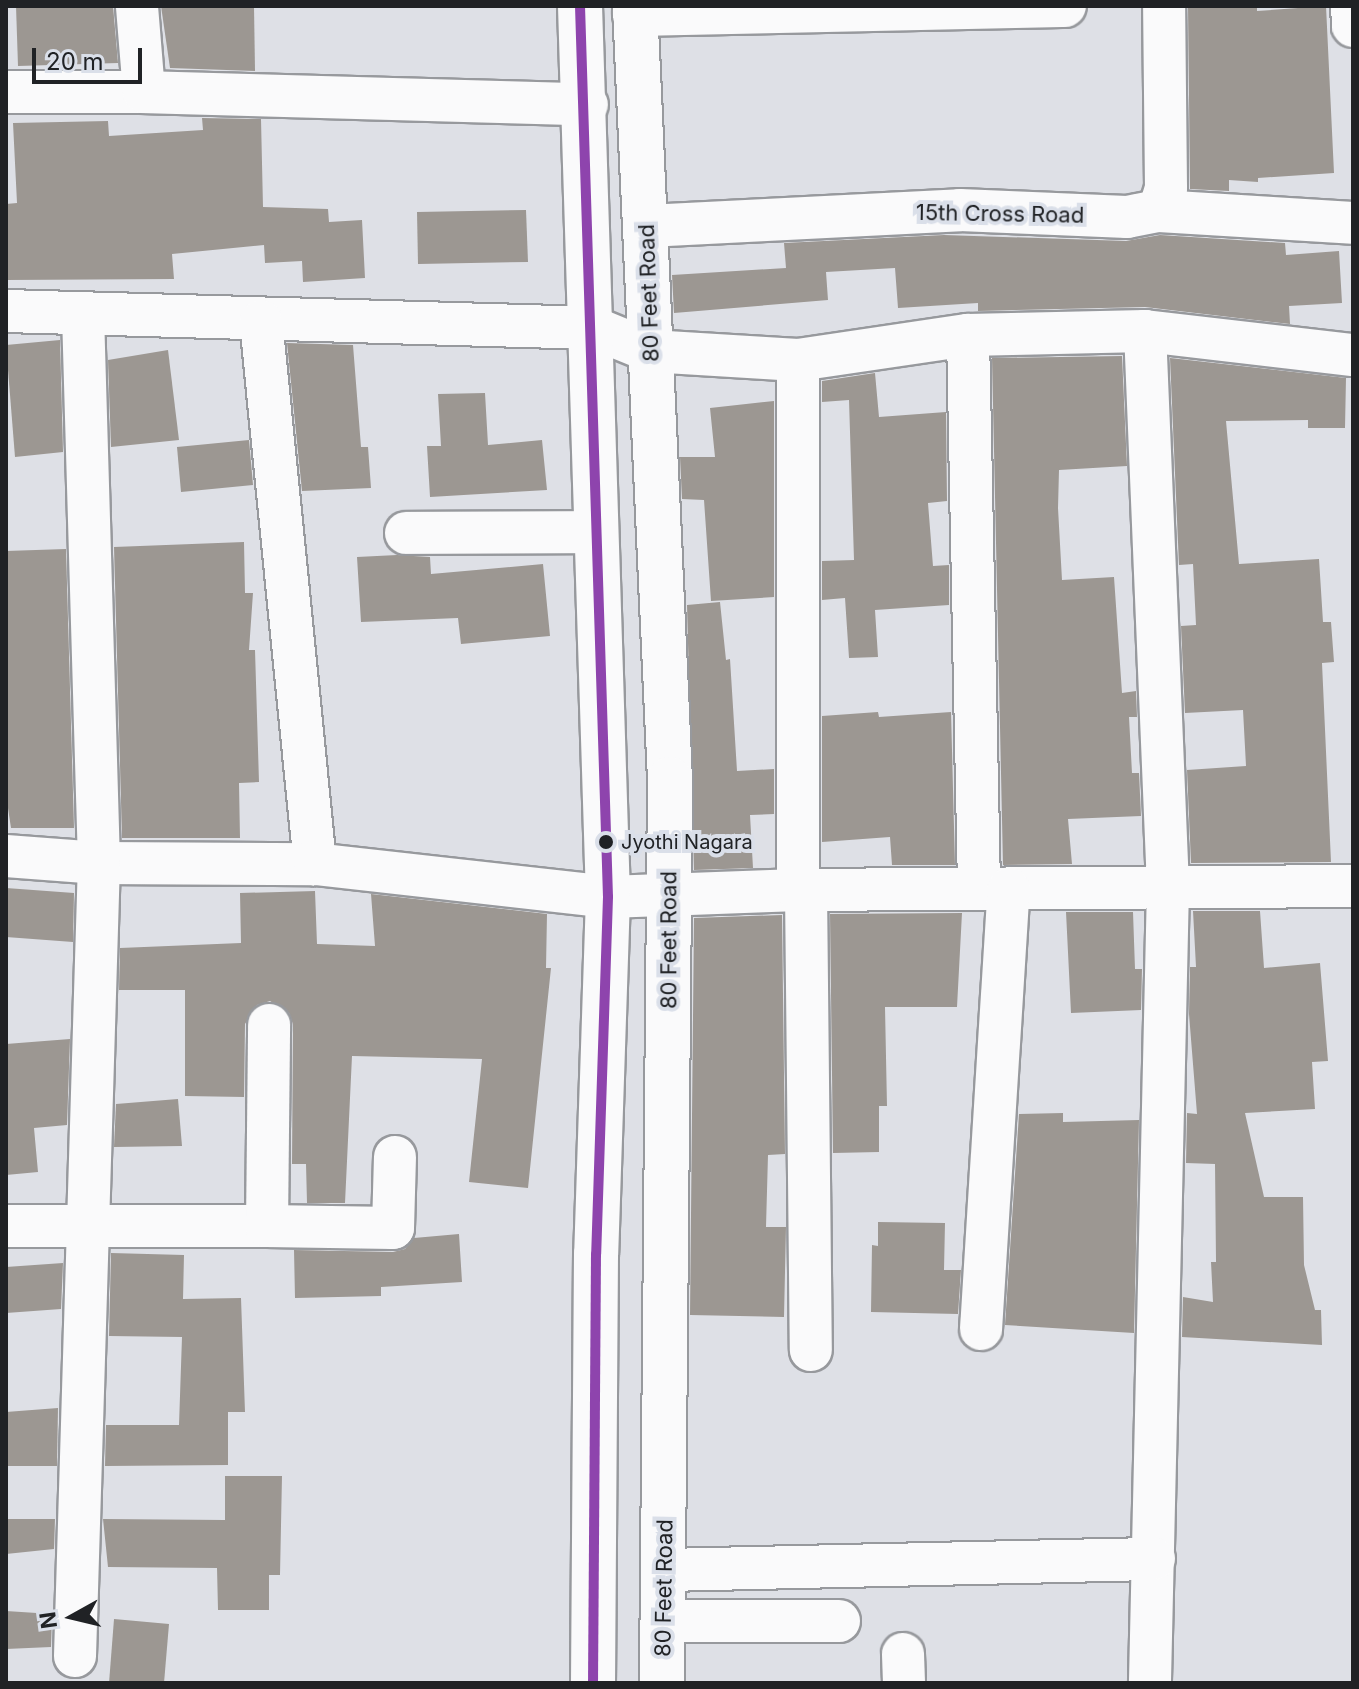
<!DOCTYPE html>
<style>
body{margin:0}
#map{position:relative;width:1359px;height:1689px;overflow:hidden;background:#dee0e6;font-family:Inter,sans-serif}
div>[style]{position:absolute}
.building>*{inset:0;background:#9c9792}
.roads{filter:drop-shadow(2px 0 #97999d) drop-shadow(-2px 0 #97999d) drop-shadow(0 2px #97999d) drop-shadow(0 -2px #97999d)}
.street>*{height:42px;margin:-21px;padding:0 21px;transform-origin:21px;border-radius:21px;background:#fafafb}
.secondary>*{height:44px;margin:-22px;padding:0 22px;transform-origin:22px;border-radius:22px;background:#fafafb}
.bus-1>*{height:10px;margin:-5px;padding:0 5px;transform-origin:5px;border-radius:5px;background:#8e44ad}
.dots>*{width:22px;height:22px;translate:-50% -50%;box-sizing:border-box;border:4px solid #dadfe9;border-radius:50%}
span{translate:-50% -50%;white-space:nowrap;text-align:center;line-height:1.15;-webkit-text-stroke:8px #dadfe9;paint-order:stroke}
.bus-label{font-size:20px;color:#202225}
.left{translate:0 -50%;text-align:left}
.street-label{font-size:22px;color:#202225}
.frame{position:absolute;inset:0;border:8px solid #202225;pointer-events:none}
.north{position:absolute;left:32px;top:1577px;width:80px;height:80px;-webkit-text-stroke:6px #dadfe9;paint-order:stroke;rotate:262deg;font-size:22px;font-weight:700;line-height:32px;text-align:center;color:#202225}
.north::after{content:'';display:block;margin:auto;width:28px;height:36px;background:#202225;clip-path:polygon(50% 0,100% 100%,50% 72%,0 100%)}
.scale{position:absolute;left:32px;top:48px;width:110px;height:36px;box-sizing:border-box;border:4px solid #202225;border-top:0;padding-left:10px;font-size:24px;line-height:28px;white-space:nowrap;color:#202225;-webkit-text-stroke:6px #dadfe9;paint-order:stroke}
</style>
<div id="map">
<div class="building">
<i style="clip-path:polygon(16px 6px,113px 6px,118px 63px,18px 66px)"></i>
<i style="clip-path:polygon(161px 6px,254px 6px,255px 71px,170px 68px)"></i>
<i style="clip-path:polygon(1188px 6px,1257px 6px,1257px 11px,1326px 6px,1334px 173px,1258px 178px,1258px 182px,1229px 180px,1229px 191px,1190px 189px)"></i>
<i style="clip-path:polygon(202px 118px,261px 119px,263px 207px,328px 209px,329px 222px,362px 220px,365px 278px,303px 282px,302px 261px,265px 263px,264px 245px,172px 254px,174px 279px,6px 280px,6px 204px,17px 203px,13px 123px,108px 121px,109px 136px,203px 130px)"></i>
<i style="clip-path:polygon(526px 210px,528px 262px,418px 264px,417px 212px)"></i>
<i style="clip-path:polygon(944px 235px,1126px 241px,1160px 235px,1285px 243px,1286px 255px,1339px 251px,1342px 303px,1289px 306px,1290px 324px,1145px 307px,978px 311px,978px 303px,898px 308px,895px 268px,826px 272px,828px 300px,674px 313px,672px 275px,786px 268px,784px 243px)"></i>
<i style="clip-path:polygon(60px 340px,63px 452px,15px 457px,6px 345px)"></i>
<i style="clip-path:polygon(287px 343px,353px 345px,361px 447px,368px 447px,371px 488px,302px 491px)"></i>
<i style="clip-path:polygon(168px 350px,179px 440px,111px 447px,108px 360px)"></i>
<i style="clip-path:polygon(1122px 356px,1127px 466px,1059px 470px,1058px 508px,1062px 580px,1114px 577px,1122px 693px,1136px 691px,1137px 717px,1129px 717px,1132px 773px,1139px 773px,1141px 816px,1068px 819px,1072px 864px,1003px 865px,992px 358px)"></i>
<i style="clip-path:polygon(1170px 358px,1346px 378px,1345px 428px,1308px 428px,1308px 420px,1226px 421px,1239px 564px,1319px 559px,1323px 622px,1331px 622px,1334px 662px,1322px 663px,1331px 862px,1191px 863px,1187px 770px,1246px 766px,1243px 710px,1185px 713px,1181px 626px,1196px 625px,1193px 564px,1179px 565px)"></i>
<i style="clip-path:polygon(875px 373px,879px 417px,946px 412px,947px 501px,928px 503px,933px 566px,949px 565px,949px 605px,875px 610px,878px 657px,849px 658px,845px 598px,822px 600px,822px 561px,854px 560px,849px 400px,822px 402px,822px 381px)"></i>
<i style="clip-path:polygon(485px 393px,488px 445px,542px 440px,547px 490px,430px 497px,427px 446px,441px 446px,438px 394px)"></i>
<i style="clip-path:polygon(774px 401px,774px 597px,711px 601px,704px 500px,682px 499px,680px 457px,715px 457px,710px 408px)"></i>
<i style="clip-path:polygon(249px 440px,253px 485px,181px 492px,177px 447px)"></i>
<i style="clip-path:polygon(244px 542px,245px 593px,253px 593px,249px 650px,255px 650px,259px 782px,239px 783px,240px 838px,122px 838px,114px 547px)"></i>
<i style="clip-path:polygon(66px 549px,74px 828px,11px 828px,6px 795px,6px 551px)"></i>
<i style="clip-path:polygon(397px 555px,430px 557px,431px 574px,543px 564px,550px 636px,461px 644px,458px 618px,361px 622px,357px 557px)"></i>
<i style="clip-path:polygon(720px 602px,726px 660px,730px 659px,737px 771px,774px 769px,774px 814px,750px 815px,753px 868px,694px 870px,687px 605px)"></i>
<i style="clip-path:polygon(878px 712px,879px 717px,951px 712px,955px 865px,892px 865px,890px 837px,822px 842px,822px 716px)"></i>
<i style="clip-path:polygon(6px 888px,74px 893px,73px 942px,6px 937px)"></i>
<i style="clip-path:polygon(315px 891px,317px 944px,375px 946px,371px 894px,547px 914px,546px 968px,551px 968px,528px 1188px,469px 1182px,482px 1059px,352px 1056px,345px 1203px,307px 1203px,306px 1164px,292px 1164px,293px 1024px,289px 1013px,270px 1001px,257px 1005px,245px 1024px,244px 1097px,185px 1096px,185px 990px,119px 990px,120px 948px,241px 943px,240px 893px)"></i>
<i style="clip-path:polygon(1193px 911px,1260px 911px,1264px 968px,1320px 963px,1328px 1061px,1312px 1062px,1315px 1109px,1245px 1113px,1264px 1197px,1303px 1197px,1304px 1265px,1315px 1310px,1321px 1310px,1322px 1345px,1182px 1337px,1183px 1297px,1213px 1302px,1211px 1262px,1216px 1262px,1215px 1164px,1186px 1163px,1187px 1113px,1197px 1114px,1189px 1014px,1190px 967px,1196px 967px)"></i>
<i style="clip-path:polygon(1066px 912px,1133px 912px,1135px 969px,1142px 969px,1141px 1010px,1071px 1013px)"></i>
<i style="clip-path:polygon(962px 913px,957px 1007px,885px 1007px,887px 1106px,879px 1106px,879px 1152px,833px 1153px,830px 914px)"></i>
<i style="clip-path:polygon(782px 915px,785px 1154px,768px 1155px,766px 1227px,786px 1227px,784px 1317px,690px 1315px,694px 918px)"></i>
<i style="clip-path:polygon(70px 1039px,67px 1125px,34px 1128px,38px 1172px,6px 1175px,6px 1044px)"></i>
<i style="clip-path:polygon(178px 1099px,182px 1146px,114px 1147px,116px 1104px)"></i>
<i style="clip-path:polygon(1063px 1113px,1063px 1122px,1139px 1120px,1134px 1333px,1005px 1325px,1019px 1114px)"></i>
<i style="clip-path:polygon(878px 1222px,945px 1223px,944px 1270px,961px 1270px,958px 1314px,871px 1312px,872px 1245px,878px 1246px)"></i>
<i style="clip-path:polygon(459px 1234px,462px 1282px,381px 1287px,381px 1296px,295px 1298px,294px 1250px,393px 1252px,405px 1249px,414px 1238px)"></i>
<i style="clip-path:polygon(111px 1253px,184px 1255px,183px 1299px,241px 1298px,245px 1412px,228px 1412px,228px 1465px,105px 1466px,106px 1425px,179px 1425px,182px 1337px,109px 1336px)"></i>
<i style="clip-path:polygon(63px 1263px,61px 1309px,6px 1313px,6px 1267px)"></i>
<i style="clip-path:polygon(58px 1408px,57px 1466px,6px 1466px,6px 1412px)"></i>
<i style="clip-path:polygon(225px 1476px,282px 1476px,280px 1575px,269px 1575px,269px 1610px,218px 1610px,217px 1568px,108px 1567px,103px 1519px,225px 1520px)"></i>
<i style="clip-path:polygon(6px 1519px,55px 1519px,54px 1549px,6px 1554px)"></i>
<i style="clip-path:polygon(6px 1611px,52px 1614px,51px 1647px,6px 1649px)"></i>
<i style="clip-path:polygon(114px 1619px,169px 1624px,164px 1683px,109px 1683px)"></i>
</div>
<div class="roads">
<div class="street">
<i style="left:1352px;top:6px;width:20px;rotate:87deg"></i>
<i style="left:634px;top:15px;width:431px;rotate:-1.2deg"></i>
<i style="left:6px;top:92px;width:138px"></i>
<i style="left:144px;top:92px;width:86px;rotate:-94.7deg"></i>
<i style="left:144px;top:92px;width:443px;rotate:1.6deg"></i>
<i style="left:1159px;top:211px;width:24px;rotate:-73deg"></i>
<i style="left:1166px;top:188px;width:182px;rotate:-90.6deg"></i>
<i style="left:647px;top:226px;width:313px;rotate:-2.9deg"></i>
<i style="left:960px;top:210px;width:167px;rotate:2.4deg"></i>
<i style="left:1127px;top:217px;width:33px;rotate:-11deg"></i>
<i style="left:1159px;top:211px;width:194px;rotate:3.5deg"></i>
<i style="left:6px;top:311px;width:588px;rotate:1.66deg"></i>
<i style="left:594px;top:328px;width:61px;rotate:22.3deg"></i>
<i style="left:650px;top:351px;width:148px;rotate:3.5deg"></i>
<i style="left:261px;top:321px;width:546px;rotate:84.32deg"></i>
<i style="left:1145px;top:331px;width:556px;rotate:87.63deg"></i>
<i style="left:1168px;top:887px;width:796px;rotate:91.3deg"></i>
<i style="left:968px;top:335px;width:554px;rotate:88.86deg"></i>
<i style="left:406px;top:533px;width:191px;rotate:-0.3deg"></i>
<i style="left:6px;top:856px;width:93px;rotate:4.3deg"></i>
<i style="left:99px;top:863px;width:216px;rotate:0.3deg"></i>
<i style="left:315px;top:864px;width:295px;rotate:6.4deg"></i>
<i style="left:608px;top:897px;width:190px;rotate:-2.1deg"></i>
<i style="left:798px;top:890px;width:555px;rotate:-0.41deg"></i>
<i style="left:798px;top:890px;width:530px;rotate:-90deg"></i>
<i style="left:798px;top:360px;width:172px;rotate:-8.4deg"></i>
<i style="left:968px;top:335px;width:177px;rotate:-1.3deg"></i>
<i style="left:1145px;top:331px;width:209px;rotate:6.6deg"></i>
<i style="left:806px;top:890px;width:460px;rotate:89.4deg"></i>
<i style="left:6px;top:1226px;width:261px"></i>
<i style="left:267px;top:1226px;width:201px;rotate:-89.4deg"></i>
<i style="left:267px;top:1226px;width:126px;rotate:0.9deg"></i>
<i style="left:393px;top:1228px;width:71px;rotate:-88.4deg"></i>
<i style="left:981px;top:1329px;width:441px;rotate:-86.4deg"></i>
<i style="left:666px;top:1570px;width:488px;rotate:-1.3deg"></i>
<i style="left:665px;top:1621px;width:174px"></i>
<i style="left:903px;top:1654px;width:29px;rotate:88deg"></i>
<i style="left:75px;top:1656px;width:793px;rotate:-88.27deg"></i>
<i style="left:99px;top:863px;width:549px;rotate:-91.67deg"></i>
</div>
<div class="secondary">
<i style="left:580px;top:6px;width:891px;rotate:88.2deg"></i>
<i style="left:608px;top:897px;width:357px;rotate:91.9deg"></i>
<i style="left:596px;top:1254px;width:429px;rotate:90.4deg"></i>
<i style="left:635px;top:6px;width:774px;rotate:87.41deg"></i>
<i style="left:670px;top:779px;width:904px;rotate:90.51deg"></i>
</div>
</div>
<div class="bus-1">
<i style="left:580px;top:6px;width:891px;rotate:88.2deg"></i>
<i style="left:608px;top:897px;width:357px;rotate:91.9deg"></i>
<i style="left:596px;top:1254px;width:429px;rotate:90.4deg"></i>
</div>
<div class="dots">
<i style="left:606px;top:842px;background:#202225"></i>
</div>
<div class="bus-label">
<span class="left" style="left:621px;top:842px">Jyothi Nagara</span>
</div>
<div class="street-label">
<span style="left:1000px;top:214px;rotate:1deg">15th Cross Road</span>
<span style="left:649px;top:293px;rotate:-92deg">80 Feet Road</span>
<span style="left:669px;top:940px;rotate:-90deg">80 Feet Road</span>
<span style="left:664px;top:1588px;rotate:-89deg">80 Feet Road</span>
</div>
<div class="frame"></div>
<div class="north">N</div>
<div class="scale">20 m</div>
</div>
